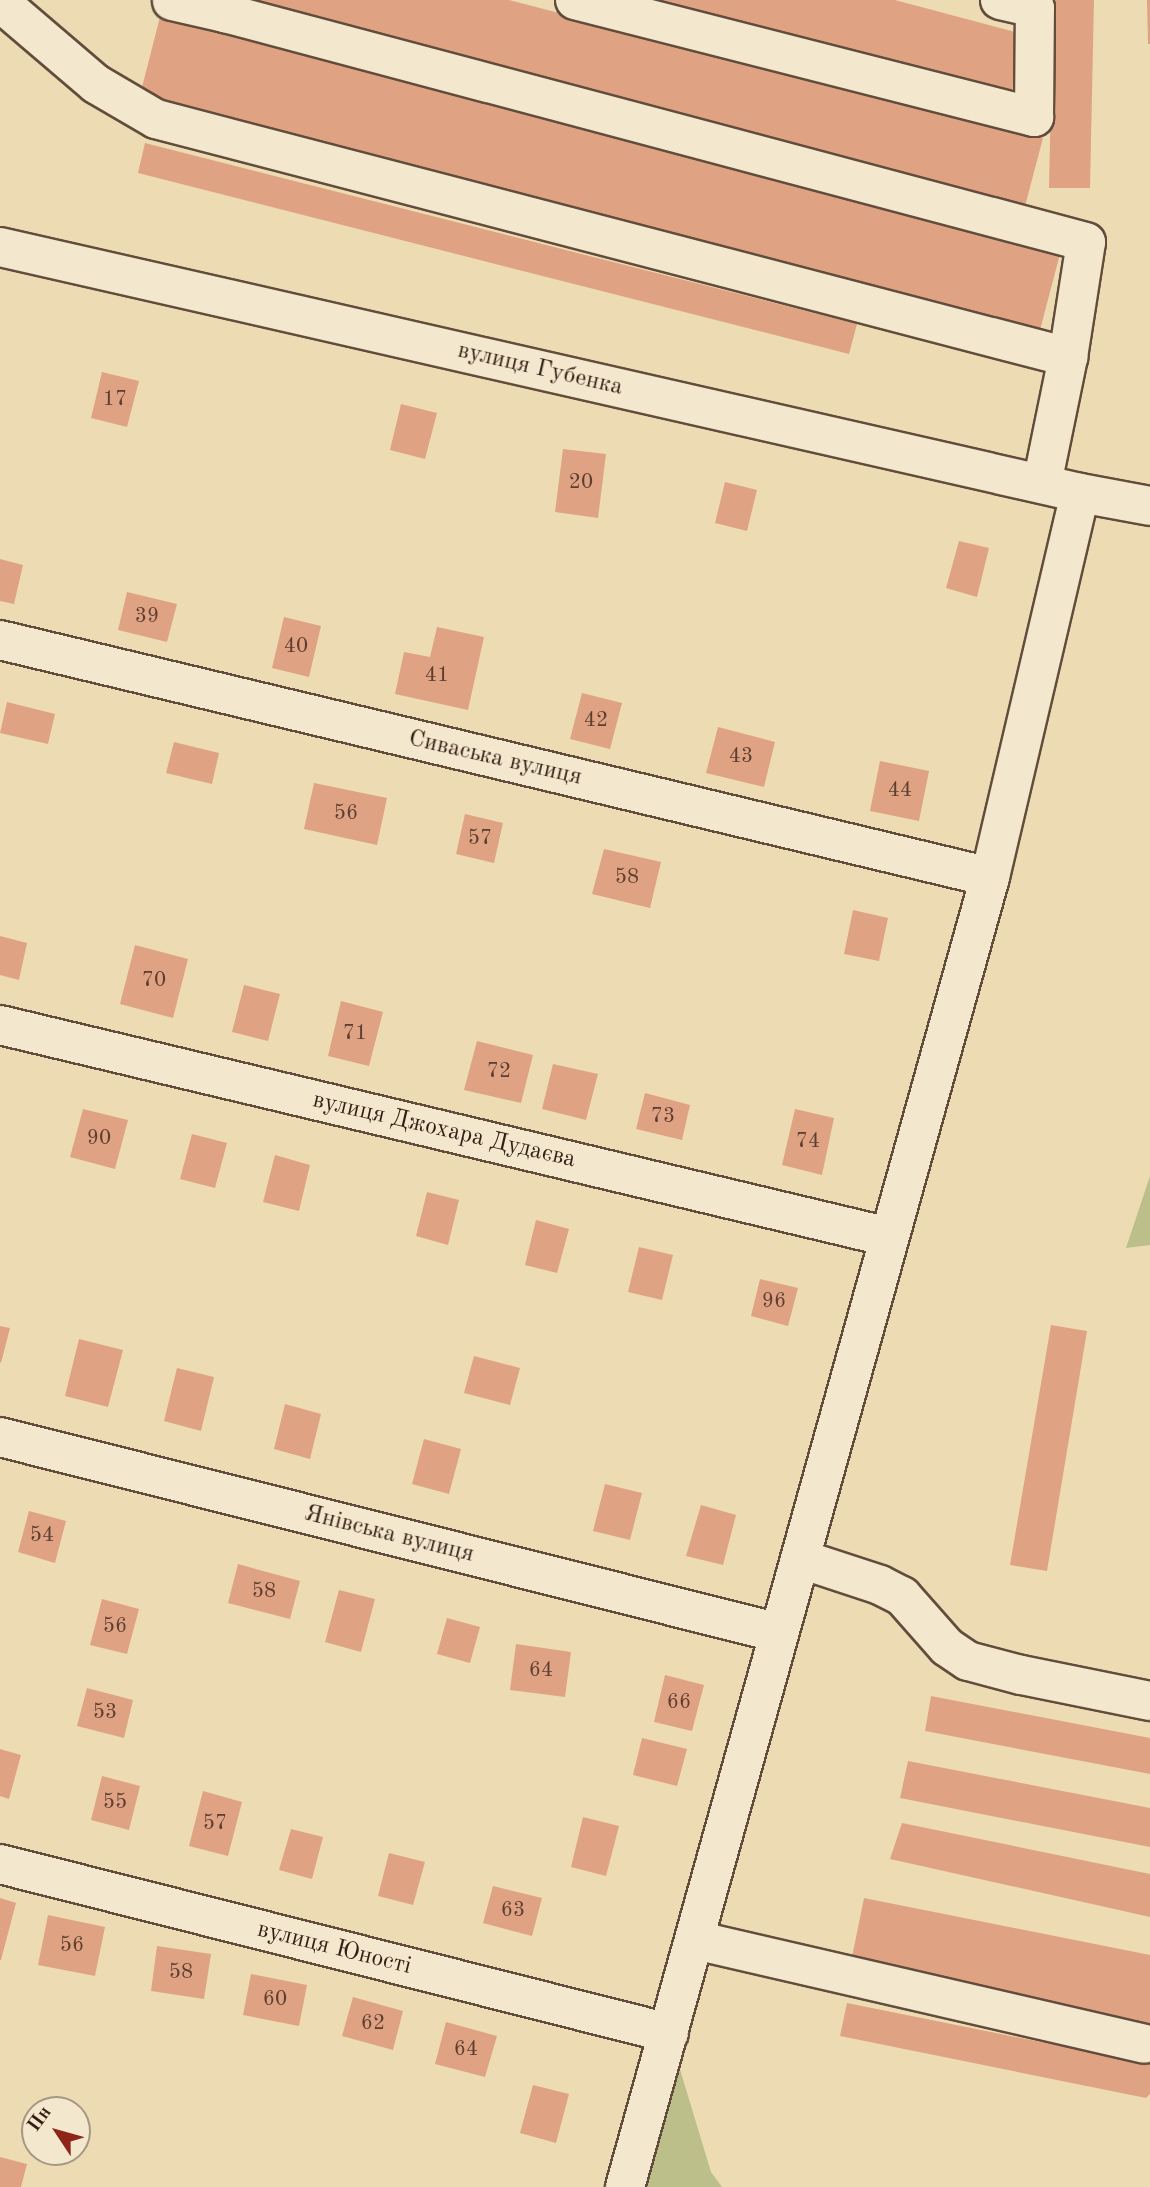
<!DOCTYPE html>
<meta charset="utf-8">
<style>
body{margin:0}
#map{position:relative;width:1150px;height:2187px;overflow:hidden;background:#eddcb3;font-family:"Old Standard TT",serif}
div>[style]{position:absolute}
.green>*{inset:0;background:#bcbf8a}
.building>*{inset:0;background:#dfa384}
.roads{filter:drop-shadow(2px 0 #624d3c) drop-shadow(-2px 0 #624d3c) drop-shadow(0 2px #624d3c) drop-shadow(0 -2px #624d3c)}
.minor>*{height:38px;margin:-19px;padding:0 19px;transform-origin:19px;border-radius:19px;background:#f3e8ce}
span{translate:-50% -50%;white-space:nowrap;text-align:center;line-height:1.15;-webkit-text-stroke:7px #f3e8ce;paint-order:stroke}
.number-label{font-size:21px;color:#5e3e30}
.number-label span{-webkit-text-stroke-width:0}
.street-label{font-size:24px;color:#331d14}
.north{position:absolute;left:21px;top:2096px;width:70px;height:70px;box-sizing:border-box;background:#f3e8ce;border:2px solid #a69784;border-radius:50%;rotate:306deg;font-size:19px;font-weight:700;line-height:28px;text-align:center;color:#331d14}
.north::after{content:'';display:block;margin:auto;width:24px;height:32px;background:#8f2418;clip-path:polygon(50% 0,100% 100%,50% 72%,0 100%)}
</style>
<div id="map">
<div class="green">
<i style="clip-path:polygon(1150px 1176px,1150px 1245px,1126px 1248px)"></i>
<i style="clip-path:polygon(669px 2033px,711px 2172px,722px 2187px,625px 2187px)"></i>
</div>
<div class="building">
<i style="clip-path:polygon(244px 0,509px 0,1043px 138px,1024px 210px)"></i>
<i style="clip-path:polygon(627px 0,895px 0,1026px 35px,1009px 102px)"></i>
<i style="clip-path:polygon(1053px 0,1094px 0,1090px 188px,1049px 188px)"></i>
<i style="clip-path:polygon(1147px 0,1150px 0,1150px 44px,1148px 44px)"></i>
<i style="clip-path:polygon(161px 13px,1060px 254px,1039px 334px,140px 95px)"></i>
<i style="clip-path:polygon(145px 143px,857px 324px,849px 354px,138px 173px)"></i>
<i style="clip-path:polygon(102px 372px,139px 381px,127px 427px,91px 418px)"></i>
<i style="clip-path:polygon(401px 404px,437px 413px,425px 459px,390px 450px)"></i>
<i style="clip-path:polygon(563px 449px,606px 454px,598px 518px,555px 512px)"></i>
<i style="clip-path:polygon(725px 482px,757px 490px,747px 531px,715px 523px)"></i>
<i style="clip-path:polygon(959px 541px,989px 548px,977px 597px,946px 588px)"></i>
<i style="clip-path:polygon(0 559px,23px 565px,14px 604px,0 601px)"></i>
<i style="clip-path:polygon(127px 592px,177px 604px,167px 642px,118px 630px)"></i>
<i style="clip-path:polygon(284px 617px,321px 626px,309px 677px,272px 668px)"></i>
<i style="clip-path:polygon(437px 627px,484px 637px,468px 710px,395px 694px,404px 652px,430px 657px)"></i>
<i style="clip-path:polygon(582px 693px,622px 703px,610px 749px,570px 739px)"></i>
<i style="clip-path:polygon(7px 702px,55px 714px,48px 744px,0 733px)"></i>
<i style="clip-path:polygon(718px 727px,775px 742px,764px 787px,706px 773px)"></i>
<i style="clip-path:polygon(174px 742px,219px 753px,212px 784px,166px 773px)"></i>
<i style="clip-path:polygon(880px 761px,929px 771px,919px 821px,870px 811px)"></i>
<i style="clip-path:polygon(314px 783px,387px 798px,377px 845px,304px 829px)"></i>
<i style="clip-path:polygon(465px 814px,503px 823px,494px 863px,456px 854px)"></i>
<i style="clip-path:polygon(604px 849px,661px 862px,650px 908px,592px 894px)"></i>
<i style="clip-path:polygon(853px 910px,888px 918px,879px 961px,844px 954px)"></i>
<i style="clip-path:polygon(0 936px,27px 943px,19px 980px,0 975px)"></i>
<i style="clip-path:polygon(135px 945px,188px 959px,173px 1018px,120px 1004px)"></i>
<i style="clip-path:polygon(244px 985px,280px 994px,268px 1041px,232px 1032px)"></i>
<i style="clip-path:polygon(341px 1001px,383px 1012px,369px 1066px,328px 1056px)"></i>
<i style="clip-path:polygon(477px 1041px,533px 1055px,521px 1103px,464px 1090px)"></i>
<i style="clip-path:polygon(553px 1064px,598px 1074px,586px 1120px,542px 1109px)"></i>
<i style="clip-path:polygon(645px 1093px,690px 1105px,682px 1140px,636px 1129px)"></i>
<i style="clip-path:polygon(83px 1109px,128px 1120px,115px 1169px,70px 1157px)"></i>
<i style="clip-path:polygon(795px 1109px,834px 1118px,822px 1175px,782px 1165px)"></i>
<i style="clip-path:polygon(192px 1134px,227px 1143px,215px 1188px,180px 1179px)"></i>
<i style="clip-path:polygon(275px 1155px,310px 1165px,299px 1211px,263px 1202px)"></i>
<i style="clip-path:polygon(427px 1192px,459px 1200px,448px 1245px,416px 1236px)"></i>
<i style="clip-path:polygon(536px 1220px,569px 1229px,557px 1273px,525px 1265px)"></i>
<i style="clip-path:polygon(639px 1247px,673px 1255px,662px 1300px,628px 1292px)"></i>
<i style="clip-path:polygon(760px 1279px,798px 1288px,788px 1326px,751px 1316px)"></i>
<i style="clip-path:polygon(1051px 1325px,1087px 1331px,1047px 1571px,1010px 1565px)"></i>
<i style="clip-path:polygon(0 1326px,10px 1328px,1px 1363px,0 1362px)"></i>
<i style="clip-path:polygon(79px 1339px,123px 1350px,108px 1407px,65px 1396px)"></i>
<i style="clip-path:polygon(474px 1356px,520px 1368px,510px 1405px,464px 1393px)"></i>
<i style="clip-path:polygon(177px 1368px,214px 1377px,201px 1431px,164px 1421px)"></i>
<i style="clip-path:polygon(285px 1404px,321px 1414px,310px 1459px,274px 1449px)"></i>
<i style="clip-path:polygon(424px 1439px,461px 1449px,449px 1494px,412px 1484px)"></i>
<i style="clip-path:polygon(605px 1484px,642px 1493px,630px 1540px,593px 1531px)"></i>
<i style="clip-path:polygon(701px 1505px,736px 1515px,723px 1565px,686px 1556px)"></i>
<i style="clip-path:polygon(29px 1511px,66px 1521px,55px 1563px,18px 1552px)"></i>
<i style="clip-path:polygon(238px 1564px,300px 1581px,290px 1619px,228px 1603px)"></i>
<i style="clip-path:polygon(339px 1590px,375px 1599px,361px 1652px,325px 1642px)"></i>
<i style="clip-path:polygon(102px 1599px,139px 1609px,127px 1654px,90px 1645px)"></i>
<i style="clip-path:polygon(447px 1618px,480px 1627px,470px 1663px,437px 1654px)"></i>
<i style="clip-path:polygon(516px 1644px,571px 1652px,565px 1697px,510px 1690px)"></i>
<i style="clip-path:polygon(665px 1675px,704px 1685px,692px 1731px,654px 1722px)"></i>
<i style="clip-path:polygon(87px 1688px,133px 1700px,124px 1738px,77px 1726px)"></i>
<i style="clip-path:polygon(931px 1696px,1150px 1738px,1150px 1774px,925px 1731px)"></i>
<i style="clip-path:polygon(642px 1738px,687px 1749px,677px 1786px,633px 1775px)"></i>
<i style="clip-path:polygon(0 1749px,21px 1755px,9px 1799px,0 1796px)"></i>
<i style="clip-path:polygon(908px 1761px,1150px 1808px,1150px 1847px,900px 1798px)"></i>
<i style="clip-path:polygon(102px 1776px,140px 1786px,129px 1830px,91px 1820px)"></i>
<i style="clip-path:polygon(203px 1791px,242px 1802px,228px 1856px,189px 1846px)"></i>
<i style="clip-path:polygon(583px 1817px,619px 1826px,606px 1876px,571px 1867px)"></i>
<i style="clip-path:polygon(902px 1823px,1150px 1874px,1150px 1917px,890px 1859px)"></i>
<i style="clip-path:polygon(291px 1829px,323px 1837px,312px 1879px,279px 1870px)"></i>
<i style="clip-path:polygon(389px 1853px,425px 1862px,413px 1905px,378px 1896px)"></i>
<i style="clip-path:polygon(493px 1886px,542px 1898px,532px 1936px,483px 1923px)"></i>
<i style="clip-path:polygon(0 1898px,16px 1903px,1px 1960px,0 1960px)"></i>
<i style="clip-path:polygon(864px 1898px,1150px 1955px,1150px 2027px,850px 1967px)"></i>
<i style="clip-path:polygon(48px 1915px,105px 1927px,95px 1976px,38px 1965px)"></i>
<i style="clip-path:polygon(157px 1946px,211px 1954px,204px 1999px,151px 1991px)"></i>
<i style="clip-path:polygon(251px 1974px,307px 1985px,299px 2026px,243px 2015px)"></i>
<i style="clip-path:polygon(353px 1997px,403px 2011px,393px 2050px,342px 2036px)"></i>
<i style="clip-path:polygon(847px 2003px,1150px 2064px,1150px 2094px,1146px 2098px,840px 2036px)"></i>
<i style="clip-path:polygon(446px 2022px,497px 2036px,485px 2077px,435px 2064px)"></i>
<i style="clip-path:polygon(533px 2085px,569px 2094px,556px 2143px,520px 2133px)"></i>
<i style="clip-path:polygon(0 2157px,27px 2164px,21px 2187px,0 2187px)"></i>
</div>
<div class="roads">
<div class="minor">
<i style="left:575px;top:0;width:474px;rotate:14.3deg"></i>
<i style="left:1034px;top:117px;width:109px;rotate:-89.5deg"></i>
<i style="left:1035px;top:8px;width:36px;rotate:-167deg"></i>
<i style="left:172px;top:1px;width:54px;rotate:12.8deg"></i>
<i style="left:0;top:2px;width:126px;rotate:40.5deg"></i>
<i style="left:96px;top:84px;width:69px;rotate:30.3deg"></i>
<i style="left:156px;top:119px;width:943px;rotate:14.63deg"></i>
<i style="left:1068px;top:357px;width:116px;rotate:-81.1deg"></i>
<i style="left:1086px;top:242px;width:891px;rotate:-165.11deg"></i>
<i style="left:225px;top:13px;width:14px;rotate:-73deg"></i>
<i style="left:0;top:247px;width:1108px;rotate:12.83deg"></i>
<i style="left:1042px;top:484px;width:130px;rotate:-78.4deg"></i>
<i style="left:0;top:640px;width:1018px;rotate:13.46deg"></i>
<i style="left:0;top:1025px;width:914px;rotate:13.41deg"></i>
<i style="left:0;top:1437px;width:803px;rotate:14.12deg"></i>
<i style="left:801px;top:1559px;width:83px;rotate:18.2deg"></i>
<i style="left:880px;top:1585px;width:25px;rotate:27deg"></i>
<i style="left:902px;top:1596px;width:68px;rotate:48.6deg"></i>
<i style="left:947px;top:1647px;width:25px;rotate:34deg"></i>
<i style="left:968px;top:1661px;width:55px;rotate:14.8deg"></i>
<i style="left:1021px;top:1675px;width:132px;rotate:11.4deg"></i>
<i style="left:0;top:1864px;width:690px;rotate:14.18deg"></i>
<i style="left:695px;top:1940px;width:461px;rotate:13deg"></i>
<i style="left:625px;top:2187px;width:1360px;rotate:-74.43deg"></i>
<i style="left:990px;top:877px;width:394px;rotate:-76.8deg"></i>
<i style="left:1080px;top:493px;width:71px;rotate:10.5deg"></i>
</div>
</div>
<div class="number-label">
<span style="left:115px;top:400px">17</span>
<span style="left:581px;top:483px">20</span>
<span style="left:147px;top:617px">39</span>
<span style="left:296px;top:647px">40</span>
<span style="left:437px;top:676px">41</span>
<span style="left:596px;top:721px">42</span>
<span style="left:741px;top:757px">43</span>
<span style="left:900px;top:791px">44</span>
<span style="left:346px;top:814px">56</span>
<span style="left:480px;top:839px">57</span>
<span style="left:627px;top:878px">58</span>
<span style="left:154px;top:981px">70</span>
<span style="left:355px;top:1034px">71</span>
<span style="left:499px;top:1072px">72</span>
<span style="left:663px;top:1117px">73</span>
<span style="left:99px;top:1139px">90</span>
<span style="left:808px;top:1142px">74</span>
<span style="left:774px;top:1302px">96</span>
<span style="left:42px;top:1536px">54</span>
<span style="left:264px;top:1592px">58</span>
<span style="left:115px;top:1627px">56</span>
<span style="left:541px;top:1671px">64</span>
<span style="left:679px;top:1703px">66</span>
<span style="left:105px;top:1713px">53</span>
<span style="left:115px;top:1803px">55</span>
<span style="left:215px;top:1824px">57</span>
<span style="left:513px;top:1911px">63</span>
<span style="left:72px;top:1946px">56</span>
<span style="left:181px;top:1973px">58</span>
<span style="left:275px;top:2000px">60</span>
<span style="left:373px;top:2024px">62</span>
<span style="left:466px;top:2050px">64</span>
</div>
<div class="street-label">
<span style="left:540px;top:370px;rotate:13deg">вулиця Губенка</span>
<span style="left:495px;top:759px;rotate:13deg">Сиваська вулиця</span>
<span style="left:444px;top:1131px;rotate:13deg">вулиця Джохара Дудаєва</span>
<span style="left:389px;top:1535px;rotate:14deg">Янівська вулиця</span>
<span style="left:334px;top:1949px;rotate:14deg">вулиця Юності</span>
</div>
<div class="north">Пн</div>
</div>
